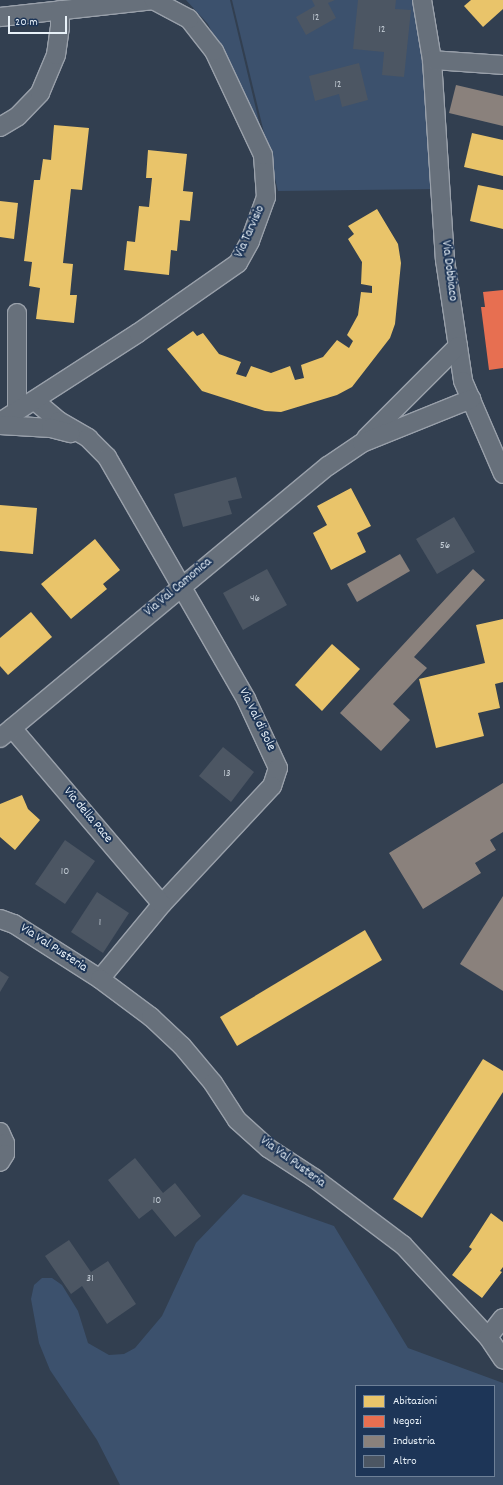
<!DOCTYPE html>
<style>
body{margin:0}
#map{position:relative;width:503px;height:1485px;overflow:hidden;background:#323f50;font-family:Dekko,sans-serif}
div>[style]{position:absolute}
.green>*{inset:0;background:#3c516d}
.homes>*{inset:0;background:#e9c46a}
.shops>*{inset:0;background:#e76f51}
.industry>*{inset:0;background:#8a817c}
.building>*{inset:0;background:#4c5663}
.roads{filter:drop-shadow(1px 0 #99a0aa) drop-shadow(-1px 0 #99a0aa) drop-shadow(0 1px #99a0aa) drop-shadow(0 -1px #99a0aa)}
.minor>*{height:18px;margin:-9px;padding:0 9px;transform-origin:9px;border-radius:9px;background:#67707b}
span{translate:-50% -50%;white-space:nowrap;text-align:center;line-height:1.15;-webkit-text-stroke:4px #1d3557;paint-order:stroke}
.number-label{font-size:11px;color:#c1cad3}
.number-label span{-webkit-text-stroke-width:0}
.street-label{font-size:13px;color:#e8f1f8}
.legend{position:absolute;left:355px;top:1385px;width:140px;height:92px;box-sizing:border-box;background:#1d3557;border:1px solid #6e8097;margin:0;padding:5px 7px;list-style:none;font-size:12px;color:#e8f1f8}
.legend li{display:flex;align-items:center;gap:8px;height:20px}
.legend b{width:20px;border:1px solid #6e8097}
.scale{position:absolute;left:8px;top:16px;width:59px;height:18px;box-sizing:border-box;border:2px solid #e8f1f8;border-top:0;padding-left:5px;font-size:12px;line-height:14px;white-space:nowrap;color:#e8f1f8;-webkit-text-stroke:3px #1d3557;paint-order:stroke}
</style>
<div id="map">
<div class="green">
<i style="clip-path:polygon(186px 0,230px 0,262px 134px,208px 24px)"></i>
<i style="clip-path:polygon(232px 0,418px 0,438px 189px,278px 191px)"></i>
<i style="clip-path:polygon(evenodd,243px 1194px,334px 1226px,408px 1348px,503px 1383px,503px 1485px,120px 1485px,97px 1440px,50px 1370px,39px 1343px,31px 1299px,34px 1285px,42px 1278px,52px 1278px,62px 1285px,78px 1311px,88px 1343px,109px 1355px,124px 1354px,135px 1348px,162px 1316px,196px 1243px,243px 1194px,356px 1386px,494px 1386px,494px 1476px,356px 1476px,356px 1386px)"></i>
</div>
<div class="homes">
<i style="clip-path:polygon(471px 0,503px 0,503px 9px,483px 27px,464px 6px)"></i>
<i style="clip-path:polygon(54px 125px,89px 128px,82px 190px,71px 189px,63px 263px,73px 264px,70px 295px,77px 295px,74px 323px,36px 319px,40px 288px,29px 286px,32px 262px,24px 261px,34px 180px,40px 180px,43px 159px,51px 160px)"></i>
<i style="clip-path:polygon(472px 133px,503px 140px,503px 176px,464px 167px)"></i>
<i style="clip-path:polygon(148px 150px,187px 154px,183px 191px,193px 192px,190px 221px,180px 220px,177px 251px,171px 250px,169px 275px,124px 270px,127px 241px,135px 242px,139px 206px,149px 207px,152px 178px,146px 178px)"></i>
<i style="clip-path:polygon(478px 185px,503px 190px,503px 229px,470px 221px)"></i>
<i style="clip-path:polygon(0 201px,18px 203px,14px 239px,0 237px)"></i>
<i style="clip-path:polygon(377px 209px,398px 244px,401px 263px,395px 324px,390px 338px,352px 387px,337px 395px,281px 412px,265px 411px,202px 391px,167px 349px,193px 331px,197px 336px,203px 333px,219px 354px,241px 362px,236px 374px,246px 377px,251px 366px,271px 373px,290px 366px,295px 380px,304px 378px,301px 365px,323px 357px,337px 340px,349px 348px,353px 341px,347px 335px,358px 315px,361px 292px,372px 293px,372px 286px,361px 284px,362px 262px,348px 239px,354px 234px,348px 226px)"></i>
<i style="clip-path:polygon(351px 488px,371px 526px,357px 533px,366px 552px,331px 570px,313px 533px,327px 525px,317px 506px)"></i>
<i style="clip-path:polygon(0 505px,37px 508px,33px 554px,0 551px)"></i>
<i style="clip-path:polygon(95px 539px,120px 570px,103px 584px,107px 589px,71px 619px,41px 584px)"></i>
<i style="clip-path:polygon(31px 612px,52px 637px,8px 675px,0 666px,0 638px)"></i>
<i style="clip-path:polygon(503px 619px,503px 682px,495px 684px,500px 708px,478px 713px,484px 736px,436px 748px,419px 679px,485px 663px,476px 625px)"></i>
<i style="clip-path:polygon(332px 644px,360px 669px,322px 711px,295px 685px)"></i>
<i style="clip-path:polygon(22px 795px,28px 809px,40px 820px,15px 850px,0 837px,0 804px)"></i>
<i style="clip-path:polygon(365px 930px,382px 960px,237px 1046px,220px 1017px)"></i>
<i style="clip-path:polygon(483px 1059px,503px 1071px,503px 1092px,422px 1218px,393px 1199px)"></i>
<i style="clip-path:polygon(491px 1213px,503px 1222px,503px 1267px,500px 1271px,502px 1272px,482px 1298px,452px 1275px,472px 1249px,469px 1247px)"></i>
</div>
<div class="shops">
<i style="clip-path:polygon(503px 290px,503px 368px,489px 370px,481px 307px,485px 307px,483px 292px)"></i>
</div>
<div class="industry">
<i style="clip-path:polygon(456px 85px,503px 96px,503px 126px,449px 113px)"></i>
<i style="clip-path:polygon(400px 554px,410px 571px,357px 602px,347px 584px)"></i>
<i style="clip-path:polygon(473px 569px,485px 580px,414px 657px,427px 668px,393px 704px,410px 720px,381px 751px,340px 713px)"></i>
<i style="clip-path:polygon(503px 783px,503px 832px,490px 840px,496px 850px,475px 863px,481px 873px,423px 909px,389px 853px)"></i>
<i style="clip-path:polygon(503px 896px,503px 991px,460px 964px)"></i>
</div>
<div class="building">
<i style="clip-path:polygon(312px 0,335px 0,328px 3px,336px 18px,306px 35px,296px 17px,315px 6px)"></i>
<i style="clip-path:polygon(358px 0,396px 0,395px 9px,411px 10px,404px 77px,382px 75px,384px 52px,353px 49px)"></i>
<i style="clip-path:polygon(359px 63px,368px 100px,342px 107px,339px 94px,315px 101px,309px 76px)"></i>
<i style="clip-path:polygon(236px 477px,242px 498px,228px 501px,232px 514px,183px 527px,174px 494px)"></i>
<i style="clip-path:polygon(454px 517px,475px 552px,437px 574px,416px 539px)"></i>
<i style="clip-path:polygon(267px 569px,287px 605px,243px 630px,223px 593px)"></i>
<i style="clip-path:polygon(223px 747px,254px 772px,231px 802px,199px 776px)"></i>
<i style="clip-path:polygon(65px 840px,95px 861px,65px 904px,35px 884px)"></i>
<i style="clip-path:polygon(97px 892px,129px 913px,103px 953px,71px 932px)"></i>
<i style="clip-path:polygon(0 971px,9px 977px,0 992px)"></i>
<i style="clip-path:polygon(135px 1158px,163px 1193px,175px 1183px,201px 1216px,175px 1237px,152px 1209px,139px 1219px,108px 1180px)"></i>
<i style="clip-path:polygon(69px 1240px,91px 1272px,108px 1261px,136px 1304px,107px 1324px,82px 1286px,71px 1294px,45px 1256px)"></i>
</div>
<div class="roads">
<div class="minor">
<i style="left:422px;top:0;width:61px;rotate:80.5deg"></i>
<i style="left:432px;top:60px;width:200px;rotate:86.3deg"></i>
<i style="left:445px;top:260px;width:122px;rotate:81.5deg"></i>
<i style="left:463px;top:381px;width:101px;rotate:66.7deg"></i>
<i style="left:0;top:17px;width:155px;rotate:-6.3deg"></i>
<i style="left:432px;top:60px;width:71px;rotate:4deg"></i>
<i style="left:0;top:127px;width:21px;rotate:-31deg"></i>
<i style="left:18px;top:116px;width:32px;rotate:-46deg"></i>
<i style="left:40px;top:93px;width:41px;rotate:-67.2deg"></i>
<i style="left:56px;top:55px;width:27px;rotate:-82deg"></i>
<i style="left:60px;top:28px;width:18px;rotate:-90deg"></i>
<i style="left:17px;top:313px;width:98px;rotate:90deg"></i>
<i style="left:35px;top:401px;width:31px;rotate:40deg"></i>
<i style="left:59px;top:421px;width:34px;rotate:30deg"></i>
<i style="left:88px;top:438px;width:27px;rotate:45deg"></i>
<i style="left:107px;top:457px;width:279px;rotate:60.1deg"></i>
<i style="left:246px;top:699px;width:76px;rotate:65.1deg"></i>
<i style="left:278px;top:768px;width:19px;rotate:108deg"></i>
<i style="left:272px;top:786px;width:161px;rotate:133deg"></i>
<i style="left:162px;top:904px;width:97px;rotate:129.6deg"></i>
<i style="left:0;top:422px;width:164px;rotate:-32.8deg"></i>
<i style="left:138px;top:333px;width:122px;rotate:-35deg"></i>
<i style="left:238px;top:263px;width:25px;rotate:-61deg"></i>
<i style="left:250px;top:241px;width:47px;rotate:-70deg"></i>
<i style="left:266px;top:197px;width:42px;rotate:-94.1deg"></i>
<i style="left:263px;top:155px;width:115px;rotate:-115.2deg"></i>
<i style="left:214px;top:51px;width:41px;rotate:-128deg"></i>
<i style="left:189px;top:19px;width:40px;rotate:-152deg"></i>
<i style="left:0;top:425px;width:51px;rotate:3.4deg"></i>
<i style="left:51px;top:428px;width:20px;rotate:15deg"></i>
<i style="left:366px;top:438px;width:130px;rotate:-45deg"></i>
<i style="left:12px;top:728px;width:231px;rotate:49.6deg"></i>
<i style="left:0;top:738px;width:426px;rotate:-39.7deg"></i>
<i style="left:328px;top:466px;width:41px;rotate:-34.1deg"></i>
<i style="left:362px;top:443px;width:118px;rotate:-22deg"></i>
<i style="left:0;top:919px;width:15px;rotate:20deg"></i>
<i style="left:14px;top:924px;width:102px;rotate:32.6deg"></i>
<i style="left:100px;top:979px;width:64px;rotate:36.7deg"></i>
<i style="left:151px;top:1017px;width:42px;rotate:43.1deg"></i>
<i style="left:182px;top:1046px;width:48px;rotate:50deg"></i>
<i style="left:213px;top:1083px;width:44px;rotate:57deg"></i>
<i style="left:237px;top:1120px;width:42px;rotate:42.1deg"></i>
<i style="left:268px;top:1148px;width:55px;rotate:33.1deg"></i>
<i style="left:314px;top:1178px;width:111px;rotate:37deg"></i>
<i style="left:403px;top:1245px;width:125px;rotate:47.3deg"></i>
<i style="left:488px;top:1337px;width:27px;rotate:56deg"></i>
<i style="left:0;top:1132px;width:12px;rotate:66deg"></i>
<i style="left:5px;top:1143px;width:11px;rotate:90deg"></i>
<i style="left:5px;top:1154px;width:9px;rotate:122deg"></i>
<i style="left:488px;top:1337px;width:24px;rotate:-52deg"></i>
</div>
</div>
<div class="number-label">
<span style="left:316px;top:18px">12</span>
<span style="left:382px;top:30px">12</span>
<span style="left:338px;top:85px">12</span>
<span style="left:445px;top:546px">56</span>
<span style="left:255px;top:599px">46</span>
<span style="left:227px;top:774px">13</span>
<span style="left:65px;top:872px">10</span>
<span style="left:100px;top:923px">1</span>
<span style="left:157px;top:1201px">10</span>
<span style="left:90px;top:1279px">31</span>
</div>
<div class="street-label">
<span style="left:251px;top:232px;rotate:-66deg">Via Tarvisio</span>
<span style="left:448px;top:271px;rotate:83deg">Via Dobbiaco</span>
<span style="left:179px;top:588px;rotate:-40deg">Via Val Camonica</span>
<span style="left:256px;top:720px;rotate:64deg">Via Val di Sole</span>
<span style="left:87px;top:816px;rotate:50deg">Via della Pace</span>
<span style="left:53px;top:949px;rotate:33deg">Via Val Pusteria</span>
<span style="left:292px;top:1163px;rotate:36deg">Via Val Pusteria</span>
</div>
<ul class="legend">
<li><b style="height:11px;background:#e9c46a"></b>Abitazioni</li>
<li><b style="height:11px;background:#e76f51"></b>Negozi</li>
<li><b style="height:11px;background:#8a817c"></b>Industria</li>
<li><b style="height:11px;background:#4c5663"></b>Altro</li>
</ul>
<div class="scale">20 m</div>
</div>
